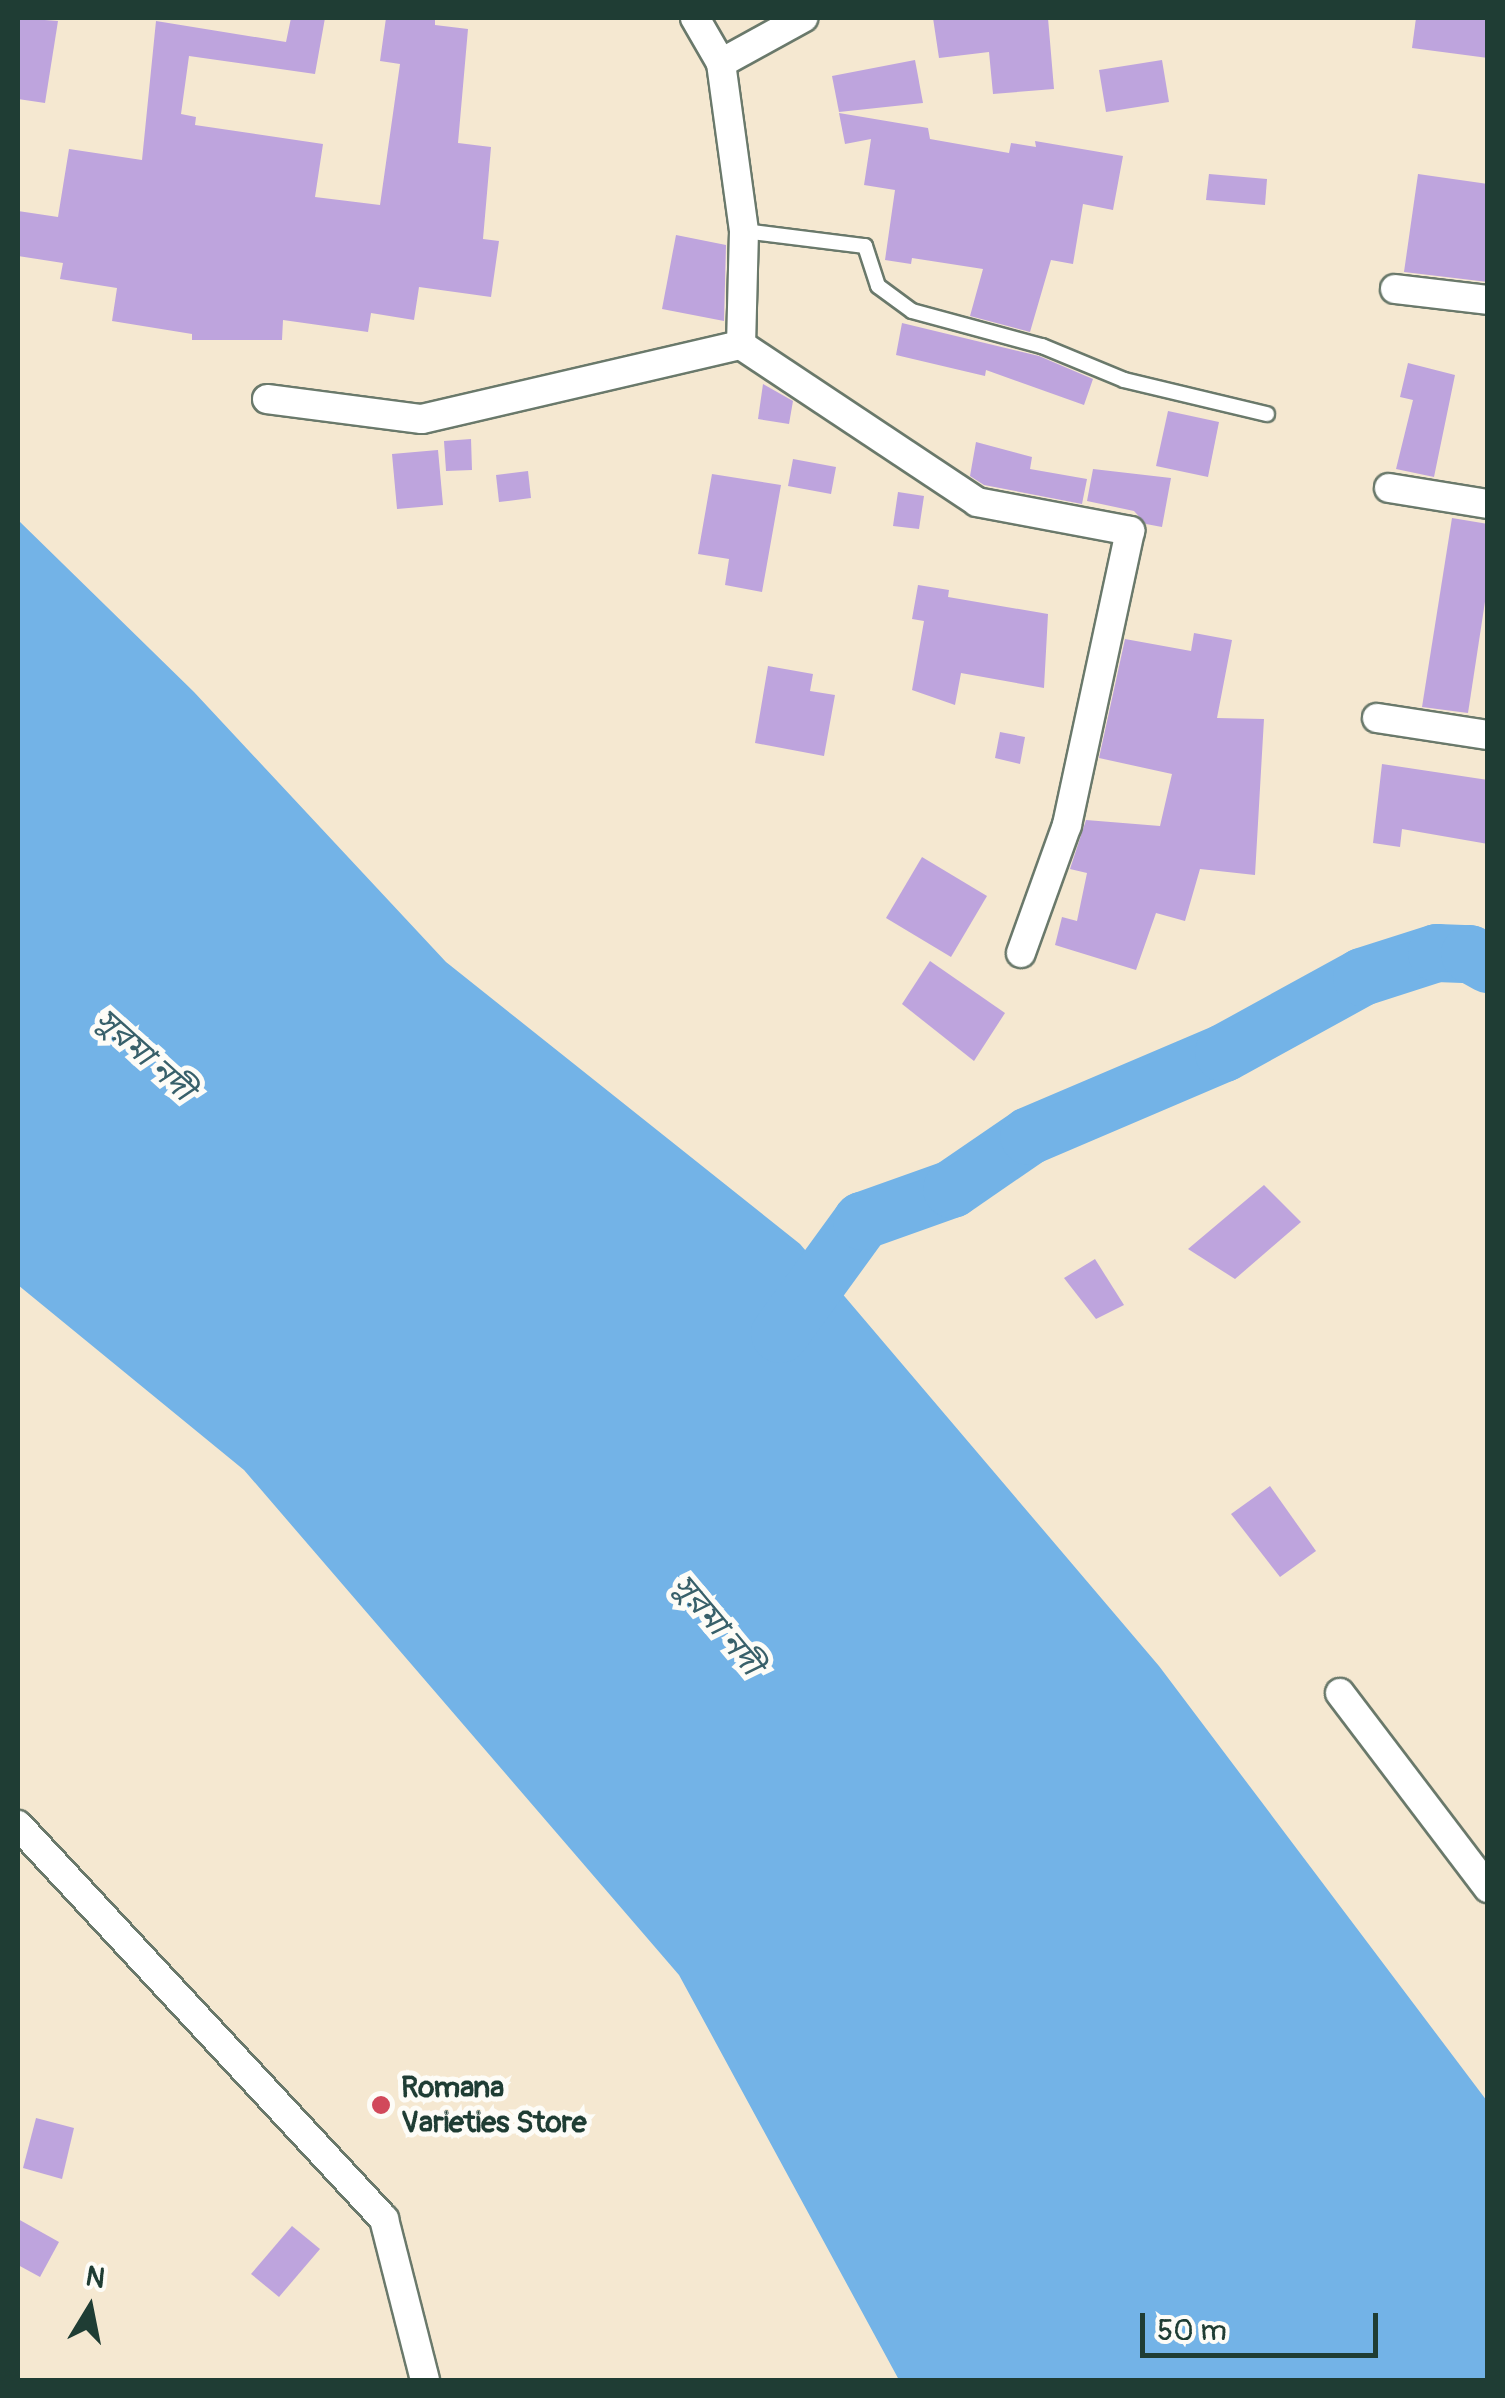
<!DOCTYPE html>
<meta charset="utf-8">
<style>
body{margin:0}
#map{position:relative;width:1505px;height:2398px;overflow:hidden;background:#f5e8d1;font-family:Pangolin,"Noto Sans Bengali",sans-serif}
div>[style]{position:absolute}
.water>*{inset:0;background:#73b3e7}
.river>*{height:58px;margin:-29px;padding:0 29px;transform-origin:29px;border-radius:29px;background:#73b3e7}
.building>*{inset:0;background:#bea4dd}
.roads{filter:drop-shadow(2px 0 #6a796b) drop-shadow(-2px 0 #6a796b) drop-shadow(0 2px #6a796b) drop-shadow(0 -2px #6a796b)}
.lane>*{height:14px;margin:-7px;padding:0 7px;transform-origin:7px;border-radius:7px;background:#fff}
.street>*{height:28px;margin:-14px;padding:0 14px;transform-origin:14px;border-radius:14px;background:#fff}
.dots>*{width:28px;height:28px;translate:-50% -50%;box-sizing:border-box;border:5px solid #fdfcf7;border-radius:50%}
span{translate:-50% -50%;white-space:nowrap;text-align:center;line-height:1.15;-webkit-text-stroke:10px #fdfcf7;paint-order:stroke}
.poi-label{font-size:30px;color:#1f3d34;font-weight:700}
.left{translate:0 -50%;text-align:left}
.water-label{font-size:32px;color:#38606a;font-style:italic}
.frame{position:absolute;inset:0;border:20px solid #1f3d34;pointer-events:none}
.north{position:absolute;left:40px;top:2258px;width:100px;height:100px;-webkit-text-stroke:8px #fdfcf7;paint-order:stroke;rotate:10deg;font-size:28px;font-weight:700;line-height:40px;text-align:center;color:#1f3d34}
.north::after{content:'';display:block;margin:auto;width:35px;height:45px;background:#1f3d34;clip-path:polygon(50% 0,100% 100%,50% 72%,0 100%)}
.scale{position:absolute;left:1140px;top:2313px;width:238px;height:45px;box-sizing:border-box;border:5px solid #1f3d34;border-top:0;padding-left:12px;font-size:30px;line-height:35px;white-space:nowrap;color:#1f3d34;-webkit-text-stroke:8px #fdfcf7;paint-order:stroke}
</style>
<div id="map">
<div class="water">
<i style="clip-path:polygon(18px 520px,194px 692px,446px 962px,800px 1244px,1159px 1666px,1487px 2101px,1487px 2380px,899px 2380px,679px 1975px,244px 1470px,18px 1285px)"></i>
</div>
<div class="river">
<i style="left:780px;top:1334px;width:140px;rotate:-54deg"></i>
<i style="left:862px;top:1221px;width:96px;rotate:-19.6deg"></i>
<i style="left:952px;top:1189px;width:93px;rotate:-34.5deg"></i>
<i style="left:1029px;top:1136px;width:212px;rotate:-23.1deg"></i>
<i style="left:1224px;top:1053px;width:158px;rotate:-28.8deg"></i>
<i style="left:1362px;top:977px;width:79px;rotate:-17.7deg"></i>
<i style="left:1437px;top:953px;width:33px;rotate:2deg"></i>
<i style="left:1470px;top:954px;width:21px;rotate:29deg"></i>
</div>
<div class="building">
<i style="clip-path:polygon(18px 18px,58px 21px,45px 103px,18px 99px)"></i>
<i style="clip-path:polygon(291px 18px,325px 18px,315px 74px,189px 56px,181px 114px,196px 117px,195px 125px,323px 144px,315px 197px,380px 205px,400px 64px,380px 61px,386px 18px,435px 18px,435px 25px,468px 29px,458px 143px,491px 147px,483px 239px,499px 241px,491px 297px,419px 287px,414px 320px,371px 313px,368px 332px,283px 320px,282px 340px,192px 340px,192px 334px,112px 321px,117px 288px,60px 279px,63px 263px,18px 256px,18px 211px,58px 217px,69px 149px,142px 160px,156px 21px,286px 42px)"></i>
<i style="clip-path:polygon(933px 18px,1048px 18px,1054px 89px,993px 94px,989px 52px,939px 58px)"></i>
<i style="clip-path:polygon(1416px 18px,1488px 18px,1488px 58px,1412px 48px)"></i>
<i style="clip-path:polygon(915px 60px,923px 103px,839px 112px,832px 76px)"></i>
<i style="clip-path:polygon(1162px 60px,1169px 102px,1106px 112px,1099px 70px)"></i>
<i style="clip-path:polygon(839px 113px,928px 128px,930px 139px,1009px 153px,1011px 143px,1036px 147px,1035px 141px,1123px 156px,1113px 210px,1083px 204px,1073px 264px,1051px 260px,1030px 332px,970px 316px,983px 269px,912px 258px,911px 264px,885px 260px,895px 190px,864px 185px,871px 139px,845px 144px)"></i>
<i style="clip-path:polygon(1209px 174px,1267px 179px,1265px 205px,1206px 200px)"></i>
<i style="clip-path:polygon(1418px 174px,1488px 184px,1488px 282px,1404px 272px)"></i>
<i style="clip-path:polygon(676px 235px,726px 245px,724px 321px,662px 309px)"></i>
<i style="clip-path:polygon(902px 323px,1039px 356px,1093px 379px,1084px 405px,986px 370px,985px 376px,896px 355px)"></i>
<i style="clip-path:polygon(1408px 363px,1455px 375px,1434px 477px,1396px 469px,1413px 400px,1400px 397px)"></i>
<i style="clip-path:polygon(763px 384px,793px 401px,789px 424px,758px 419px)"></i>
<i style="clip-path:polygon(1168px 411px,1219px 422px,1208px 477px,1156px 466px)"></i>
<i style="clip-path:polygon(471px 439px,472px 470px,446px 471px,444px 441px)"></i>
<i style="clip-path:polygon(976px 442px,1032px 457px,1030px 469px,1087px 479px,1082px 504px,984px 485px,970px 476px)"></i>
<i style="clip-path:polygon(438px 450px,443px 505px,397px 509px,392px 454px)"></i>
<i style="clip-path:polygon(793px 459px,836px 467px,831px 494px,788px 486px)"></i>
<i style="clip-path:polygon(1093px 469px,1171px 478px,1162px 527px,1146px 524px,1134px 511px,1087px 501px)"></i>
<i style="clip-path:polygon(528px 471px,531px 498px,499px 502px,496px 475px)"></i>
<i style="clip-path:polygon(712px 474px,781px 485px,762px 592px,725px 585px,729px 559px,698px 554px)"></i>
<i style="clip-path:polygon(898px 492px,924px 496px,919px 529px,893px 526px)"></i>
<i style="clip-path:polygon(1452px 518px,1488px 524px,1488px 582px,1468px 713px,1422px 707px)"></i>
<i style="clip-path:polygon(918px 585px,949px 590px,948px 597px,1048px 614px,1044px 688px,961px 673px,955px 705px,912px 690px,924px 621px,912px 619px)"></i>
<i style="clip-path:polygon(1194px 633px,1232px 640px,1217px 718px,1264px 719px,1255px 875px,1200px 869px,1185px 921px,1156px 913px,1136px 970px,1055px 945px,1062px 917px,1077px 921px,1087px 873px,1070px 869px,1086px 820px,1160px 826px,1172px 774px,1099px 758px,1125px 639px,1191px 651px)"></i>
<i style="clip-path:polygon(768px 666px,813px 674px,810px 691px,835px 695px,824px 756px,755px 743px)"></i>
<i style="clip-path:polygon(1000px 732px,1025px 737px,1020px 764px,995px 758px)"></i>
<i style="clip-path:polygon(1382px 764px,1488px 780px,1488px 844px,1402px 829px,1400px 847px,1373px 843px)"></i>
<i style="clip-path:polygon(922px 857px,987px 896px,951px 957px,886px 918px)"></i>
<i style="clip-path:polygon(930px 961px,1005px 1013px,974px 1061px,902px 1004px)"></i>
<i style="clip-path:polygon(1264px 1185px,1301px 1222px,1235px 1279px,1188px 1249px)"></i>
<i style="clip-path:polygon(1095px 1259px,1124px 1305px,1096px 1319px,1064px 1278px)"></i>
<i style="clip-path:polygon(1270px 1486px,1316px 1551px,1280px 1577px,1231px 1514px)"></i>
<i style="clip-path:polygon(36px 2118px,74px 2128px,62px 2179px,23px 2168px)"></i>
<i style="clip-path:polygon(18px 2219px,59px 2242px,40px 2277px,18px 2265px)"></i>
<i style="clip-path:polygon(292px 2226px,320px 2249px,279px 2297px,251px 2274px)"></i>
</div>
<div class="roads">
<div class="lane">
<i style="left:744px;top:231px;width:122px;rotate:7.1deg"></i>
<i style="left:865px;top:246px;width:42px;rotate:72deg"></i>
<i style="left:878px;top:286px;width:42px;rotate:36.3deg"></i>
<i style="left:912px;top:311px;width:135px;rotate:15.1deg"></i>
<i style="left:1042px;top:346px;width:89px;rotate:22.5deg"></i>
<i style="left:1124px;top:380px;width:147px;rotate:13.4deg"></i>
</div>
<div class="street">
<i style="left:695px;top:18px;width:52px;rotate:60deg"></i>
<i style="left:721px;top:63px;width:170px;rotate:82.2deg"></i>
<i style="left:744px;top:231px;width:114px;rotate:91.5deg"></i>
<i style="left:721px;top:63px;width:94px;rotate:-28.8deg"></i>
<i style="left:1395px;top:289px;width:94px;rotate:6.7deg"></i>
<i style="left:267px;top:399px;width:156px;rotate:7.4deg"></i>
<i style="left:422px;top:419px;width:327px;rotate:-13.1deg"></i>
<i style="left:741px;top:345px;width:283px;rotate:33.6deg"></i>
<i style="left:977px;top:502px;width:156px;rotate:10.7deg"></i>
<i style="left:1130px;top:531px;width:301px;rotate:102.1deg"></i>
<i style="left:1067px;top:825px;width:136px;rotate:109.8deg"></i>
<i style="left:1389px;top:488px;width:100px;rotate:9.2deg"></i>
<i style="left:1377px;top:718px;width:112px;rotate:8.7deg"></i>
<i style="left:1340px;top:1693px;width:245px;rotate:52.8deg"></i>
<i style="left:18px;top:1825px;width:538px;rotate:47.11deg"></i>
<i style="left:384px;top:2219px;width:166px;rotate:75.7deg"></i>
</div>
</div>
<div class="dots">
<i style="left:381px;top:2105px;background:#d1495b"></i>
</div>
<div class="poi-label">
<span class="left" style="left:401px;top:2105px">Romana<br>Varieties Store</span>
</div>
<div class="water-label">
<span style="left:144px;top:1055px;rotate:42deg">সুরমা নদী</span>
<span style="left:717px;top:1625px;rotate:50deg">সুরমা নদী</span>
</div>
<div class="frame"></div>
<div class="north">N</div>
<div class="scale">50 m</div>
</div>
